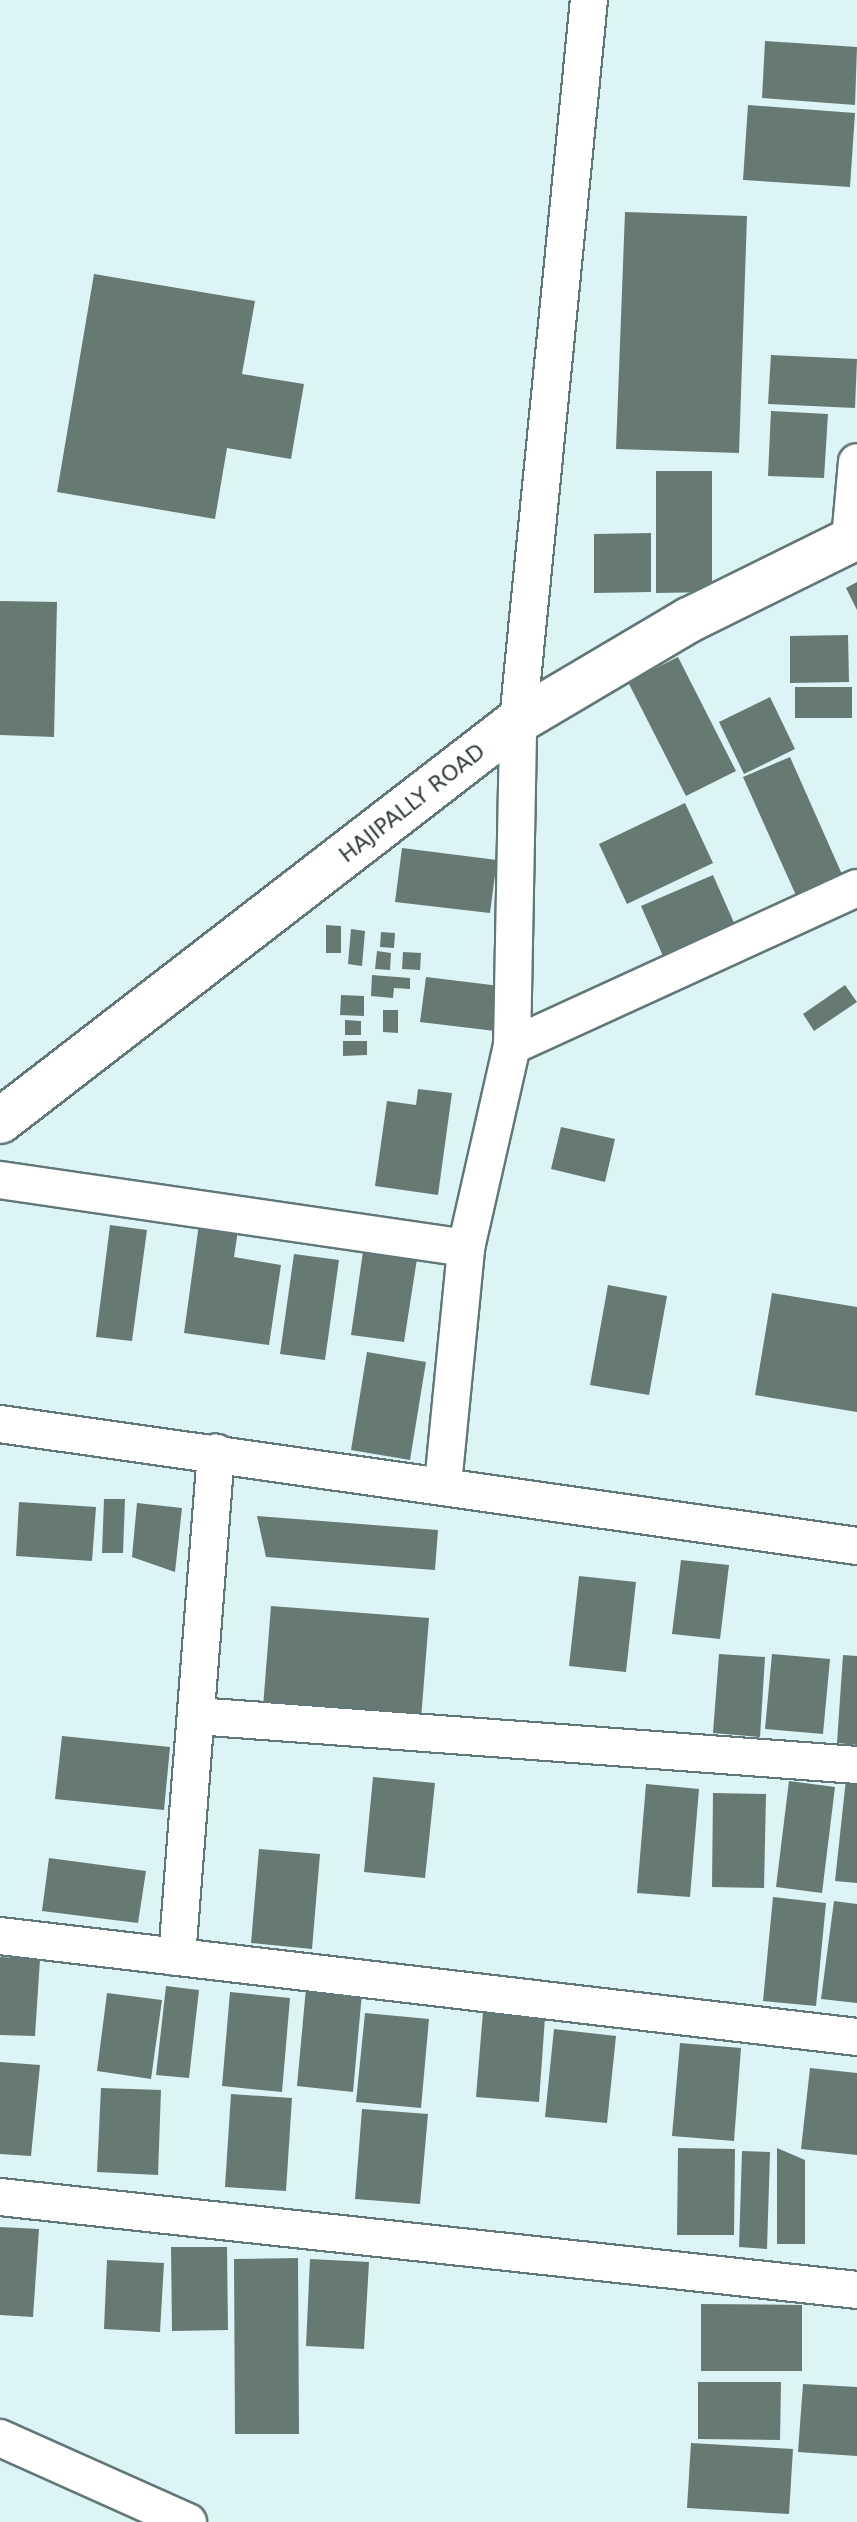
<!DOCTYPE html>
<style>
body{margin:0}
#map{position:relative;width:857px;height:2522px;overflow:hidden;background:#dcf4f5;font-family:"DejaVu Sans",sans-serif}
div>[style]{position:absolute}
.building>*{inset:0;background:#667a73}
.roads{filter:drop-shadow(2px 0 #627778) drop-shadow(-2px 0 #627778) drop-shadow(0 2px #627778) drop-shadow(0 -2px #627778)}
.street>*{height:36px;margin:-18px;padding:0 18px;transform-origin:18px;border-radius:18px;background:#fff}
.secondary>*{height:44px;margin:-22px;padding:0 22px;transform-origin:22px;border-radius:22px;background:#fff}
span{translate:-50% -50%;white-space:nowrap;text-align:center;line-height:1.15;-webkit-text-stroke:8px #fff;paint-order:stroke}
.street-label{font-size:22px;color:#353e3f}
</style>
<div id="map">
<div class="building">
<i style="clip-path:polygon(765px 41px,857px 47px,855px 105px,762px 98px)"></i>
<i style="clip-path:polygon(748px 105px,855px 113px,850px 187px,743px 180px)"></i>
<i style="clip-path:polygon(625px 212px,747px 216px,739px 453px,616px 449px)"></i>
<i style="clip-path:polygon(94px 274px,255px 301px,242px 374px,304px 384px,291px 459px,227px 448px,215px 519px,57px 492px)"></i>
<i style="clip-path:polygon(771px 355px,857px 359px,855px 408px,768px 404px)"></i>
<i style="clip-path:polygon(771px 411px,828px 414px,824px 478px,768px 476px)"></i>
<i style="clip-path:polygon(656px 471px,712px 471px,712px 592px,656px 593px)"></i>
<i style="clip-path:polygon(651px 533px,651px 592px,594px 593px,594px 534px)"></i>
<i style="clip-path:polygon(857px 582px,857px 610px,846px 588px)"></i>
<i style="clip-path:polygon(0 601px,57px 602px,54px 737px,0 735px)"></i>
<i style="clip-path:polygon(848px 635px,849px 682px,790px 683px,790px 636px)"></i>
<i style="clip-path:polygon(678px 657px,736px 771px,686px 796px,628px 682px)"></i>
<i style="clip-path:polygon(795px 687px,852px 687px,852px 718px,795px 718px)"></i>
<i style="clip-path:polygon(770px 697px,795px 749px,744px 774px,719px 722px)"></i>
<i style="clip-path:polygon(790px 757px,845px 881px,799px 902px,743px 777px)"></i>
<i style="clip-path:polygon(685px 803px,713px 863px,627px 904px,599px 844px)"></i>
<i style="clip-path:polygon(402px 848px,497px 860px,490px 913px,395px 902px)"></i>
<i style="clip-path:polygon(713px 875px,735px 925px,663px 956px,641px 906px)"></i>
<i style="clip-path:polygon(326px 925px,341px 926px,341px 953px,326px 953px)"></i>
<i style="clip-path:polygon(351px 929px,365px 931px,362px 966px,348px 964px)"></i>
<i style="clip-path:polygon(381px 932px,395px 933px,394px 948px,380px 947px)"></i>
<i style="clip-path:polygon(377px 951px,391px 953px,390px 970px,375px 969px)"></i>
<i style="clip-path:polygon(403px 952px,421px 953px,420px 970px,402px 969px)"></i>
<i style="clip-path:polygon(372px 975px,410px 978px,410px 989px,394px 988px,393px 998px,371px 996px)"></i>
<i style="clip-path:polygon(426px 977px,500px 986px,495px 1031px,420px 1022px)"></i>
<i style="clip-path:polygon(845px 985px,857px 1002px,814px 1031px,803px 1014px)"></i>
<i style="clip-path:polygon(341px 995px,364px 996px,364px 1016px,340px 1015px)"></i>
<i style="clip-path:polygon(383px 1010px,398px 1010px,398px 1033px,383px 1032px)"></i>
<i style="clip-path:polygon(345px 1020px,361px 1021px,361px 1035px,345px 1035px)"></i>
<i style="clip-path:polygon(343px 1041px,367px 1041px,367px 1055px,343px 1056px)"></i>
<i style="clip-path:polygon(418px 1089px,452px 1093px,438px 1195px,375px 1186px,387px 1101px,416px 1105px)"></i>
<i style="clip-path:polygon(561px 1127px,615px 1139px,605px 1182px,551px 1169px)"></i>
<i style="clip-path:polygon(199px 1224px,238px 1230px,234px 1257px,281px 1265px,269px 1345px,184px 1333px)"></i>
<i style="clip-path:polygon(110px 1225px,147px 1230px,132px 1341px,96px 1337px)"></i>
<i style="clip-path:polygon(365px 1238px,419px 1246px,404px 1342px,351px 1335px)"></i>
<i style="clip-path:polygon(294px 1254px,339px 1260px,325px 1360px,280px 1354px)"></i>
<i style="clip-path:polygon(608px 1285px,667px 1296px,649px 1395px,590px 1385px)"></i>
<i style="clip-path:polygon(772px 1293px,857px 1307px,857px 1412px,755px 1395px)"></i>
<i style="clip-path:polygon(367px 1352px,426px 1362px,410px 1460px,351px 1450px)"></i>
<i style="clip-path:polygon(104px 1499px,125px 1499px,123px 1553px,102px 1553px)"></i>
<i style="clip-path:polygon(19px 1502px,96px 1507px,92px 1561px,16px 1556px)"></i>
<i style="clip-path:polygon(137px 1503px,182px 1508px,175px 1572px,132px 1557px)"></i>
<i style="clip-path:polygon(257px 1516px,438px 1530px,435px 1570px,266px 1557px)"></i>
<i style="clip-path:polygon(681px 1560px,729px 1565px,720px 1639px,672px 1634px)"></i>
<i style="clip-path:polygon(579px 1576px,636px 1582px,626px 1672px,569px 1666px)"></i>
<i style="clip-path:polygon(271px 1606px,429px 1618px,421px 1719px,263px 1707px)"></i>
<i style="clip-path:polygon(719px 1654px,765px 1657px,760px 1737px,713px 1733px)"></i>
<i style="clip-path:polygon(772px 1654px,830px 1659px,823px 1734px,765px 1729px)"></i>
<i style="clip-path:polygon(843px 1655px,857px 1656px,857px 1745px,837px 1743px)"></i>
<i style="clip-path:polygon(62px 1736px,170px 1747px,164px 1810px,55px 1799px)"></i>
<i style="clip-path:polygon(373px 1777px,435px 1783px,425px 1878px,364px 1872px)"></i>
<i style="clip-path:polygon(846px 1779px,857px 1780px,857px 1883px,835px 1881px)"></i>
<i style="clip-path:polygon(789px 1781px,835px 1787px,822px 1893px,776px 1887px)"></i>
<i style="clip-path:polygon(646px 1784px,699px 1789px,690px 1897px,637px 1893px)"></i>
<i style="clip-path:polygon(713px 1793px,766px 1794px,764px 1888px,712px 1887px)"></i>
<i style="clip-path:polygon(259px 1849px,320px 1854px,312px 1949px,251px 1943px)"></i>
<i style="clip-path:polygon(49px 1858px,146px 1871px,138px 1923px,42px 1911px)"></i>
<i style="clip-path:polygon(773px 1897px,826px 1903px,816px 2006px,763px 2001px)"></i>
<i style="clip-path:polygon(834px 1901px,857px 1904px,857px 2003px,821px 1999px)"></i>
<i style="clip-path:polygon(0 1957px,40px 1959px,35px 2036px,0 2035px)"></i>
<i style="clip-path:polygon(166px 1986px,199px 1990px,189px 2078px,156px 2075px)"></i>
<i style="clip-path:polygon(306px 1988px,362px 1993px,353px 2092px,297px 2086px)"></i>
<i style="clip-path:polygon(230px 1992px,290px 1998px,282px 2092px,222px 2086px)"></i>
<i style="clip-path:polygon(107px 1993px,162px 2000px,151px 2079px,97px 2071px)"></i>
<i style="clip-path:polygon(483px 2012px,545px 2017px,539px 2102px,476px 2097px)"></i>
<i style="clip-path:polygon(365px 2013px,429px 2019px,421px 2108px,356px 2102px)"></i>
<i style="clip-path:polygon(554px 2029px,616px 2036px,607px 2123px,545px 2117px)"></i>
<i style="clip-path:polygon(680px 2043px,741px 2048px,734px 2141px,672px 2136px)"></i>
<i style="clip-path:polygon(0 2062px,40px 2065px,31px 2156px,0 2154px)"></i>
<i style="clip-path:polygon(810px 2068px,857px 2073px,857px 2155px,801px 2149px)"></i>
<i style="clip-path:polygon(101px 2088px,161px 2090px,158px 2175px,97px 2172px)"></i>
<i style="clip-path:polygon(231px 2094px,292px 2098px,286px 2191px,225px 2187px)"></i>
<i style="clip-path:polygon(362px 2109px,428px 2114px,420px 2204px,355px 2199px)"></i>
<i style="clip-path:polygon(678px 2148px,735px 2149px,734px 2235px,677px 2235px)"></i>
<i style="clip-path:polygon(777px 2148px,805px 2160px,805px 2244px,777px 2244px)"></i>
<i style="clip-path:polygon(742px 2151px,770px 2152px,767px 2249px,739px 2247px)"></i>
<i style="clip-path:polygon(0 2227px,39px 2229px,33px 2317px,0 2315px)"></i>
<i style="clip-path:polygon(171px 2247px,227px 2247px,228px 2330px,172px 2331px)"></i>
<i style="clip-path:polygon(298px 2258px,299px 2434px,235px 2434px,234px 2259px)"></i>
<i style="clip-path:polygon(310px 2259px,369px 2262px,364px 2349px,306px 2346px)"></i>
<i style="clip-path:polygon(107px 2260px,164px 2263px,160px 2332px,104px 2329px)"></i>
<i style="clip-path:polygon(701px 2304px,802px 2305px,802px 2371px,701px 2371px)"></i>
<i style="clip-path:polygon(698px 2382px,781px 2382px,780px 2440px,698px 2439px)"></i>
<i style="clip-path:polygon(803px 2384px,857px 2387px,857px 2456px,798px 2452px)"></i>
<i style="clip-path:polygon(691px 2443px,793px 2449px,789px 2514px,687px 2508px)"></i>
</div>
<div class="roads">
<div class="street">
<i style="left:850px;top:540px;width:78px;rotate:-84.9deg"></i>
<i style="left:512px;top:1046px;width:379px;rotate:-24.6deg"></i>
<i style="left:0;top:1180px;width:471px;rotate:8.3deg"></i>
<i style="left:0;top:1424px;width:866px;rotate:8.1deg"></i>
<i style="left:443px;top:1484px;width:237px;rotate:-84.4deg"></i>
<i style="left:466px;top:1248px;width:207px;rotate:-77.2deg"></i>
<i style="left:512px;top:1046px;width:325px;rotate:-88.9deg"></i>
<i style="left:518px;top:721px;width:724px;rotate:-84.38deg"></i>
<i style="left:196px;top:1716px;width:663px;rotate:4.24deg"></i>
<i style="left:0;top:1936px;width:863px;rotate:6.72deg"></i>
<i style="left:177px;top:1957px;width:506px;rotate:-85.58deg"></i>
<i style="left:0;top:2197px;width:862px;rotate:6.19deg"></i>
<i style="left:0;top:2438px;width:206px;rotate:24.1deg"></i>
</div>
<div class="secondary">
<i style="left:0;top:1121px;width:654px;rotate:-37.68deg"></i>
<i style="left:518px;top:721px;width:199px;rotate:-30.6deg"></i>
<i style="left:689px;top:620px;width:187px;rotate:-26.3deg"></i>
</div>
</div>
<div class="street-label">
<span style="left:412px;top:803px;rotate:-38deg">HAJIPALLY ROAD</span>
</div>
</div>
